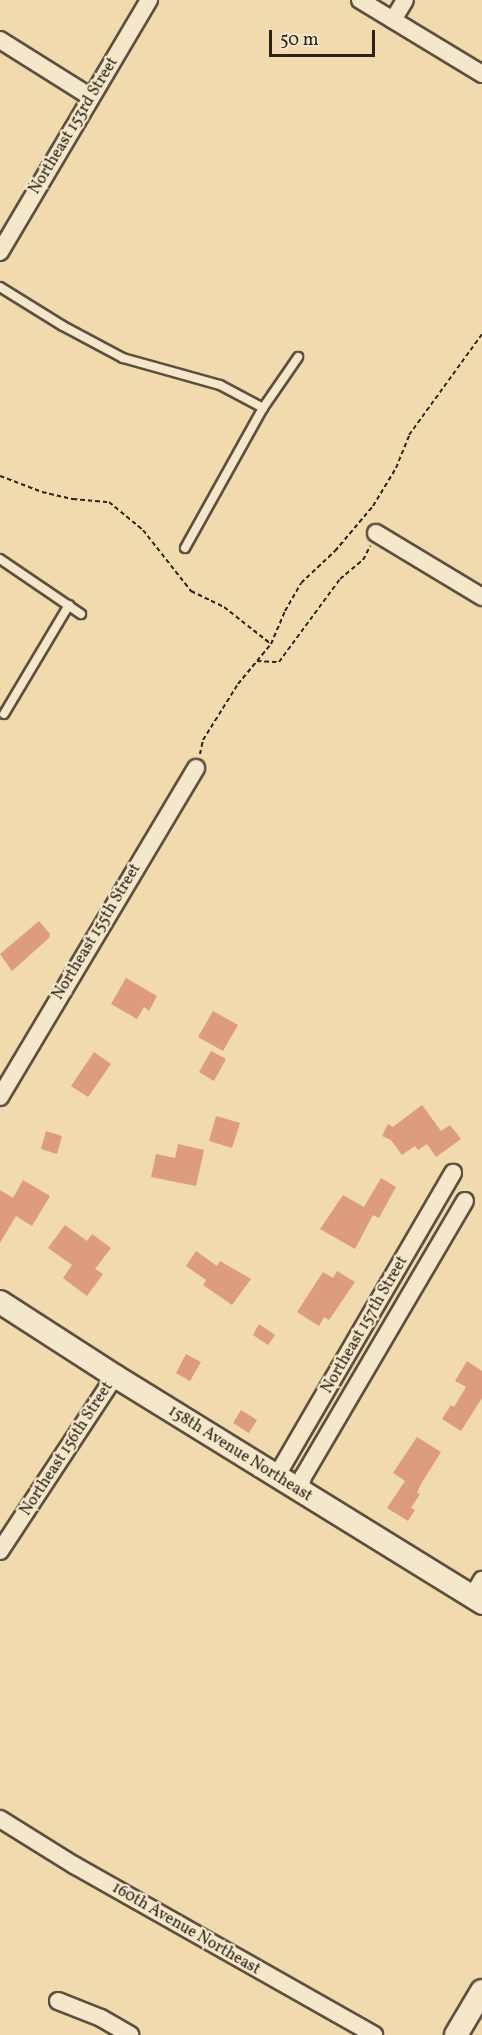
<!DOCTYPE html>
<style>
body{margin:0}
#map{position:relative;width:482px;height:2035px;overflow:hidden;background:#f0daae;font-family:Vollkorn,serif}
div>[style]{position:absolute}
.building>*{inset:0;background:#dd9b80}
.path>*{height:2px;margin-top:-1px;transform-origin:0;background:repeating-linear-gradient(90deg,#2c2218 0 4.5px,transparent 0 7.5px)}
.roads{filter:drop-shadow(2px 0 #5d503e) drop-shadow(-2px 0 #5d503e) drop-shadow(0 2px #5d503e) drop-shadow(0 -2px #5d503e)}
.lane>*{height:8px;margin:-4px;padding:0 4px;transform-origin:4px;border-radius:4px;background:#f5e7ca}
.street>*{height:16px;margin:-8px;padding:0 8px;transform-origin:8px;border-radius:8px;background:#f5e7ca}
.secondary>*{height:22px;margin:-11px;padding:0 11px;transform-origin:11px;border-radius:11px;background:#f5e7ca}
span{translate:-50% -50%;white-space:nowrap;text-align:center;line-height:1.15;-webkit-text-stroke:4.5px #f5e7ca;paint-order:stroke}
.street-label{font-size:16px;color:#2c2218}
.scale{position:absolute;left:269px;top:30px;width:106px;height:27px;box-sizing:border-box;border:3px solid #2c2218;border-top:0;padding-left:8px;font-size:18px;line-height:21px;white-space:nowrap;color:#2c2218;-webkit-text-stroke:4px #f5e7ca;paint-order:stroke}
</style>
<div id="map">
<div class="building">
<i style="clip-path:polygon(39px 921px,50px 934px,49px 938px,12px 971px,0 954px)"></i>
<i style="clip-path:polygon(126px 978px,157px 996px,149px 1011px,144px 1007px,137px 1019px,111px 1004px)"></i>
<i style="clip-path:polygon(213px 1011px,238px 1025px,223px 1051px,198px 1037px)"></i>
<i style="clip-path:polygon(211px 1051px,226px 1059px,214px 1081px,199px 1072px)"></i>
<i style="clip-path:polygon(94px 1052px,111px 1064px,88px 1097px,71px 1086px)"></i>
<i style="clip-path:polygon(422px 1105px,441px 1131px,450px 1125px,461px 1139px,436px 1157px,427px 1144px,418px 1150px,415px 1146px,402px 1155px,391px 1140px,382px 1136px,388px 1124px,393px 1127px)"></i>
<i style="clip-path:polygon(216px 1116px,240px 1123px,232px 1148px,209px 1141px)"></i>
<i style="clip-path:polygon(46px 1131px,62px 1136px,57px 1154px,41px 1149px)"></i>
<i style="clip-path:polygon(178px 1144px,204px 1150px,196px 1186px,151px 1177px,156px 1154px,175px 1158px)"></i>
<i style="clip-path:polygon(381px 1178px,396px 1187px,379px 1218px,373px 1215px,355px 1249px,320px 1229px,343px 1195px,364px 1207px)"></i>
<i style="clip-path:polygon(23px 1180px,50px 1196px,32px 1226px,16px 1216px,0 1243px,0 1190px,13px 1198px)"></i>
<i style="clip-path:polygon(65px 1225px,87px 1241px,92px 1234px,111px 1248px,95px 1269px,103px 1274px,87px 1296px,63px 1278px,72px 1265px,48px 1248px)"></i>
<i style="clip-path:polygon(196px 1251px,217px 1266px,220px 1261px,251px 1279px,232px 1305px,203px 1285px,206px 1280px,186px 1266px)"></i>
<i style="clip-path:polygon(337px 1271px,355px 1282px,329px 1320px,324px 1317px,319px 1326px,297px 1312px,323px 1272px,333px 1278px)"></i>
<i style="clip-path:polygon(259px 1324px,275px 1335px,268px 1345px,253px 1335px)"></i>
<i style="clip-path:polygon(186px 1354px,201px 1362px,190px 1381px,176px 1373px)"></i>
<i style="clip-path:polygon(467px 1361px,482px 1371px,482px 1398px,461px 1431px,442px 1419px,451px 1405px,454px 1407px,466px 1387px,455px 1381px)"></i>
<i style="clip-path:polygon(241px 1410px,257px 1420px,249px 1433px,233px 1423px)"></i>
<i style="clip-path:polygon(417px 1437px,441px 1452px,421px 1484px,417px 1493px,420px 1494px,411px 1508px,415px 1510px,408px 1521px,387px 1508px,405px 1481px,393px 1473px)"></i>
</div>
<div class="path">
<i style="left:0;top:476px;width:45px;rotate:20.9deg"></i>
<i style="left:42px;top:492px;width:32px;rotate:13deg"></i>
<i style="left:73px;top:499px;width:36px;rotate:5deg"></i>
<i style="left:109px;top:502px;width:44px;rotate:39.5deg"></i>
<i style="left:143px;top:530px;width:78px;rotate:51.8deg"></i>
<i style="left:191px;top:591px;width:37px;rotate:26deg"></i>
<i style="left:224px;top:607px;width:60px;rotate:38.2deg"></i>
<i style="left:257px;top:661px;width:22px;rotate:3deg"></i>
<i style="left:279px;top:662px;width:103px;rotate:-53.7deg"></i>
<i style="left:340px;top:579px;width:30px;rotate:-40deg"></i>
<i style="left:363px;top:560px;width:16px;rotate:-63deg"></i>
<i style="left:200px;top:754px;width:14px;rotate:-78deg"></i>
<i style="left:203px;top:740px;width:66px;rotate:-58deg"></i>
<i style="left:238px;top:684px;width:52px;rotate:-50.5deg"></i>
<i style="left:271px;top:644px;width:36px;rotate:-67deg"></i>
<i style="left:285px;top:611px;width:32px;rotate:-60deg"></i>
<i style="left:301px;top:583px;width:47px;rotate:-43.3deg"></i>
<i style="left:335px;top:551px;width:59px;rotate:-49.8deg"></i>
<i style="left:373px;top:506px;width:44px;rotate:-58.8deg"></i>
<i style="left:396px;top:468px;width:35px;rotate:-68deg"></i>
<i style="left:409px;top:435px;width:125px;rotate:-54.1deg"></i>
</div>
<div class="roads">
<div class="lane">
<i style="left:0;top:287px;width:74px;rotate:31.8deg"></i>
<i style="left:63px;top:326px;width:68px;rotate:28.1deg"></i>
<i style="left:123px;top:358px;width:101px;rotate:15.6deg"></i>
<i style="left:220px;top:385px;width:49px;rotate:28.1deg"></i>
<i style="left:185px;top:548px;width:160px;rotate:-60.9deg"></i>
<i style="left:263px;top:408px;width:62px;rotate:-55.5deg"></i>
<i style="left:0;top:559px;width:98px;rotate:34.2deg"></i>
<i style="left:4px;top:714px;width:127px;rotate:-59.2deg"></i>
</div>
<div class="street">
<i style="left:360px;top:0;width:143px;rotate:31.2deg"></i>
<i style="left:393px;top:20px;width:23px;rotate:-59deg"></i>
<i style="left:0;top:40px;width:107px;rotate:32.1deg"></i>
<i style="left:0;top:252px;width:293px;rotate:-59.4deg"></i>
<i style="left:376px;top:533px;width:124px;rotate:31.1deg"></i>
<i style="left:0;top:1097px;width:383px;rotate:-59.2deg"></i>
<i style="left:276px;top:1477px;width:352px;rotate:-59.8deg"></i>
<i style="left:299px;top:1491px;width:15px;rotate:-74deg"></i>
<i style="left:303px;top:1477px;width:320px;rotate:-59.6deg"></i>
<i style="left:0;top:1551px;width:209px;rotate:-56.7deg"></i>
<i style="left:472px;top:1597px;width:20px;rotate:-60deg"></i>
<i style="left:0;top:1819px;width:87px;rotate:31.9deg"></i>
<i style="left:74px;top:1865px;width:345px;rotate:29.5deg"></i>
<i style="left:58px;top:2001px;width:46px;rotate:21.6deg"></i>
<i style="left:101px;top:2018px;width:34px;rotate:30deg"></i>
</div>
<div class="secondary">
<i style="left:0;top:1302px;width:137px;rotate:32.8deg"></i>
<i style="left:115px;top:1376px;width:432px;rotate:31.7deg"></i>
<i style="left:456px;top:2035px;width:51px;rotate:-59.4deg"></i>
</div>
</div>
<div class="street-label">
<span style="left:74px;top:126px;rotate:-59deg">Northeast 153rd Street</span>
<span style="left:97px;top:932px;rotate:-59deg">Northeast 155th Street</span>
<span style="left:365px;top:1325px;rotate:-60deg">Northeast 157th Street</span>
<span style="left:67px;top:1449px;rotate:-57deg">Northeast 156th Street</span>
<span style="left:240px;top:1454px;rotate:32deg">158th Avenue Northeast</span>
<span style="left:186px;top:1929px;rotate:30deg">160th Avenue Northeast</span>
</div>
<div class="scale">50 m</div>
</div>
